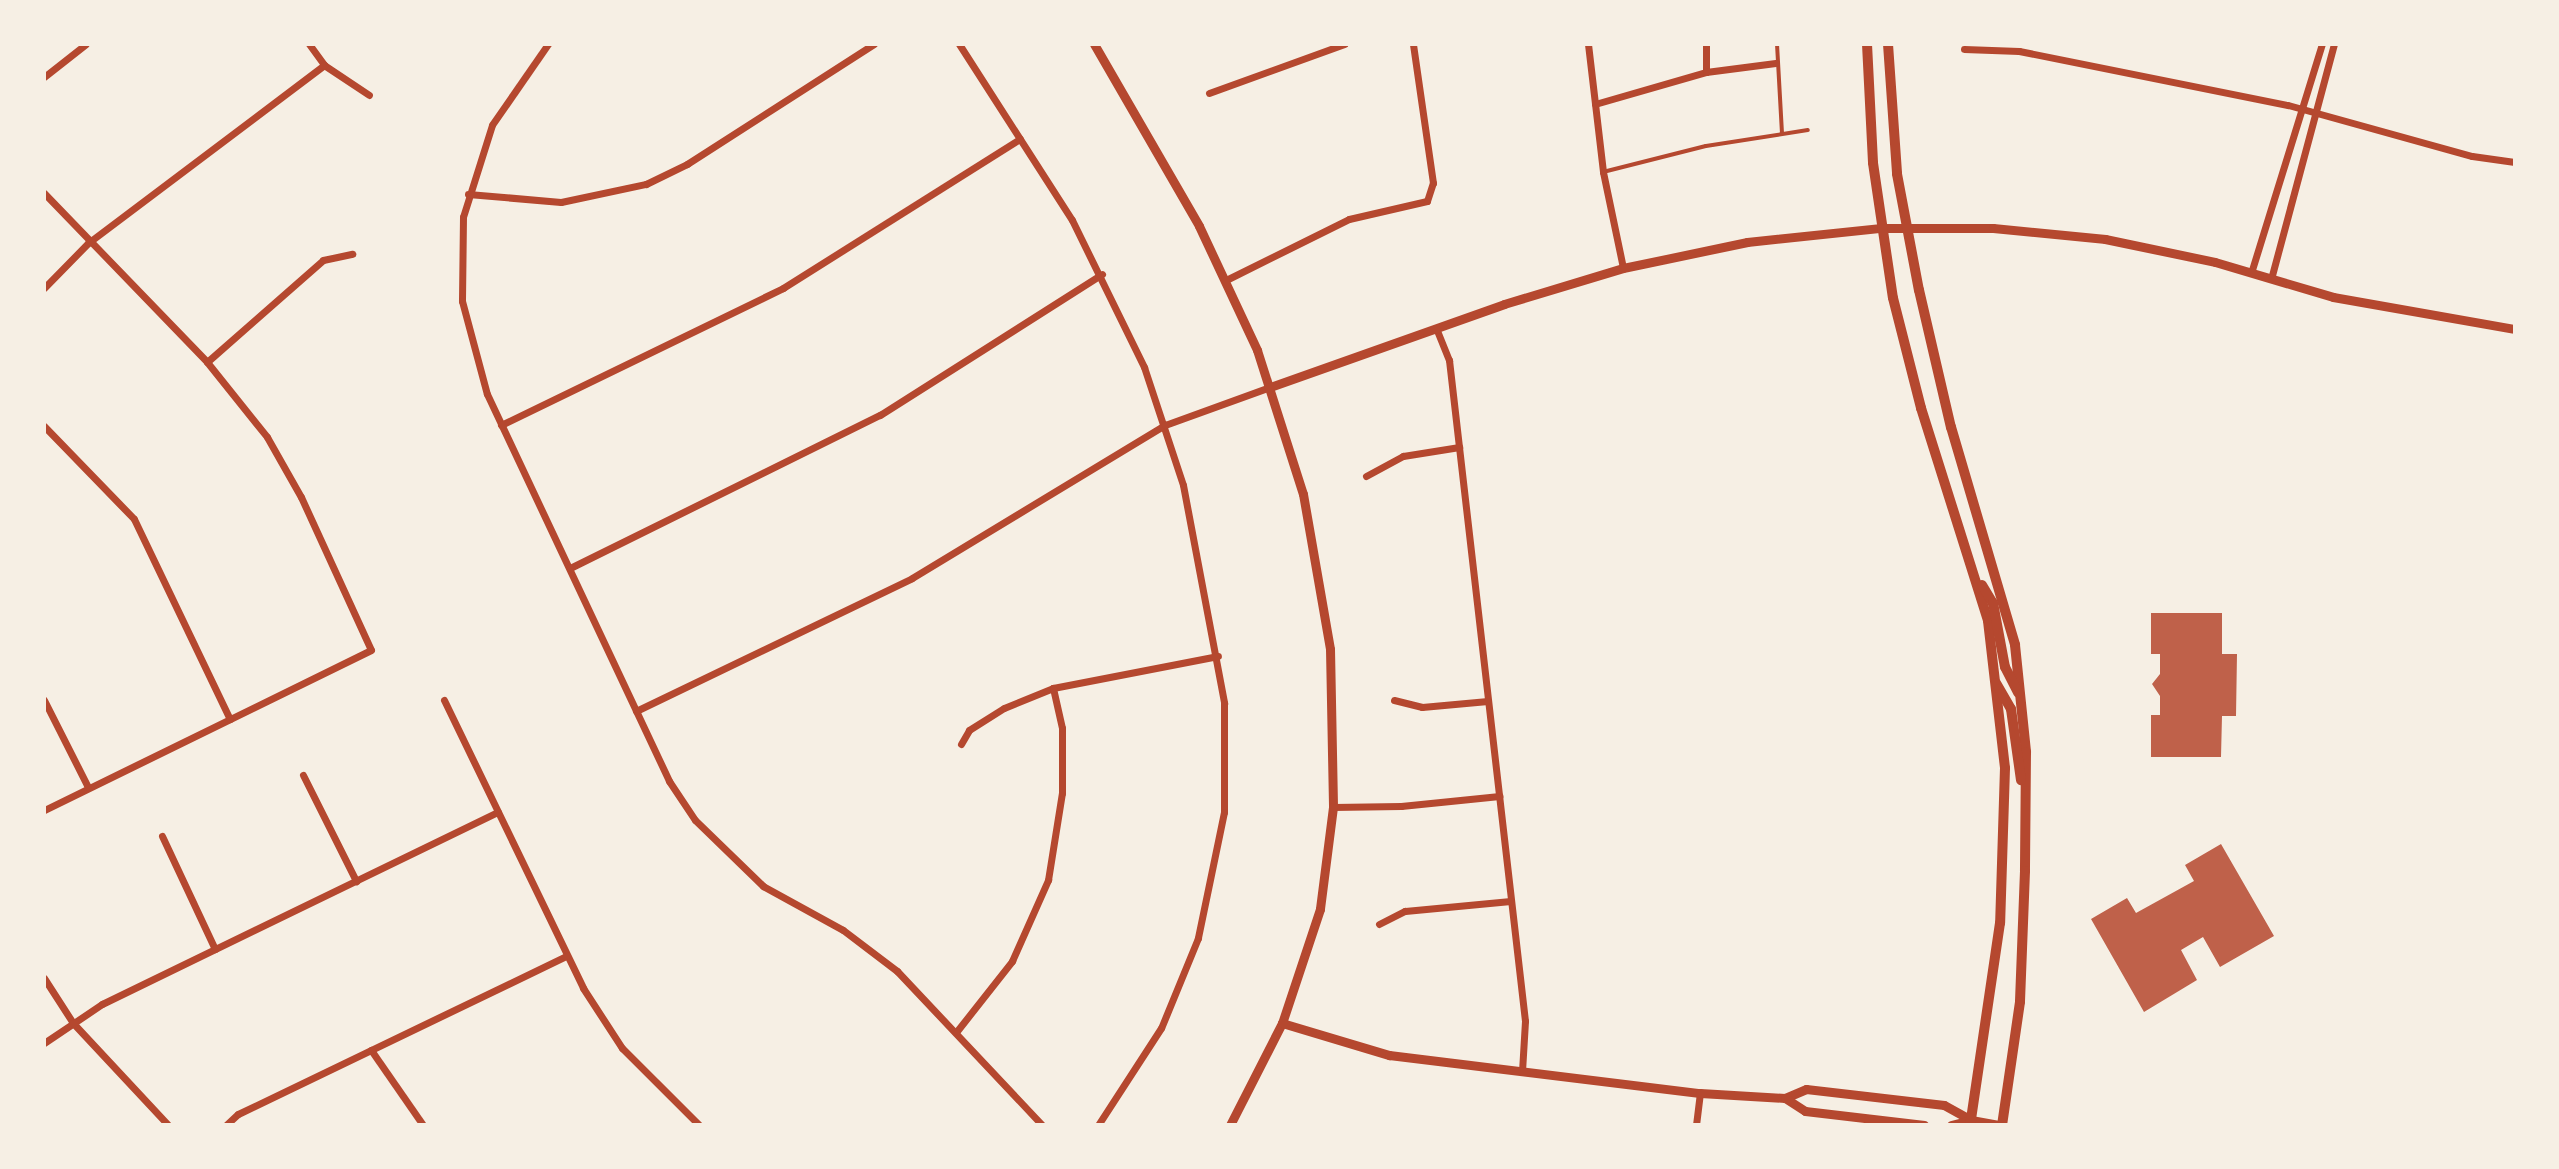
<!DOCTYPE html>
<style>
body{margin:0}
#map{position:relative;width:2559px;height:1169px;overflow:hidden;background:#f6efe4;font-family:"Golos Text",sans-serif}
div>[style]{position:absolute}
.building>*{inset:0;background:#bf614a}
.service>*{height:4px;margin:-2px;padding:0 2px;transform-origin:2px;border-radius:2px;background:#b5482f}
.minor>*{height:7px;margin:-3.5px;padding:0 3.5px;transform-origin:3.5px;border-radius:3.5px;background:#b5482f}
.tertiary>*{height:9px;margin:-4.5px;padding:0 4.5px;transform-origin:4.5px;border-radius:4.5px;background:#b5482f}
.secondary>*{height:10px;margin:-5px;padding:0 5px;transform-origin:5px;border-radius:5px;background:#b5482f}
span{translate:-50% -50%;white-space:nowrap;text-align:center;line-height:1.15;-webkit-text-stroke:7px #f6efe4;paint-order:stroke}
.frame{position:absolute;inset:0;border:46px solid #f6efe4;pointer-events:none}
</style>
<div id="map">
<div class="building">
<i style="clip-path:polygon(2151px 613px,2222px 613px,2222px 654px,2237px 654px,2236px 716px,2222px 716px,2221px 757px,2151px 757px,2151px 715px,2160px 715px,2160px 696px,2152px 684px,2160px 674px,2160px 654px,2151px 654px)"></i>
<i style="clip-path:polygon(2221px 844px,2274px 936px,2220px 967px,2203px 937px,2181px 950px,2197px 980px,2144px 1012px,2091px 919px,2127px 898px,2136px 913px,2194px 881px,2185px 865px)"></i>
</div>
<div class="service">
<i style="left:1777px;top:44px;width:89px;rotate:86.8deg"></i>
<i style="left:1603px;top:172px;width:106px;rotate:-14.2deg"></i>
<i style="left:1706px;top:146px;width:103px;rotate:-8.9deg"></i>
</div>
<div class="minor">
<i style="left:309px;top:44px;width:26px;rotate:54deg"></i>
<i style="left:324px;top:65px;width:54px;rotate:33.7deg"></i>
<i style="left:548px;top:44px;width:98px;rotate:124.7deg"></i>
<i style="left:492px;top:125px;width:96px;rotate:107.5deg"></i>
<i style="left:463px;top:217px;width:84px;rotate:90.7deg"></i>
<i style="left:462px;top:301px;width:96px;rotate:75deg"></i>
<i style="left:487px;top:394px;width:428px;rotate:64.8deg"></i>
<i style="left:669px;top:781px;width:47px;rotate:56.3deg"></i>
<i style="left:695px;top:820px;width:95px;rotate:44.1deg"></i>
<i style="left:763px;top:886px;width:91px;rotate:28.8deg"></i>
<i style="left:843px;top:930px;width:68px;rotate:37.2deg"></i>
<i style="left:897px;top:971px;width:212px;rotate:46.7deg"></i>
<i style="left:959px;top:44px;width:209px;rotate:57.3deg"></i>
<i style="left:1072px;top:220px;width:164px;rotate:63.9deg"></i>
<i style="left:1144px;top:367px;width:124px;rotate:71.7deg"></i>
<i style="left:1183px;top:485px;width:222px;rotate:79.3deg"></i>
<i style="left:1224px;top:703px;width:109px;rotate:90deg"></i>
<i style="left:1224px;top:812px;width:129px;rotate:101.7deg"></i>
<i style="left:1198px;top:938px;width:97px;rotate:112.3deg"></i>
<i style="left:1161px;top:1028px;width:116px;rotate:123deg"></i>
<i style="left:1588px;top:44px;width:129px;rotate:83.3deg"></i>
<i style="left:1603px;top:172px;width:98px;rotate:78.2deg"></i>
<i style="left:1964px;top:49px;width:55px;rotate:2.1deg"></i>
<i style="left:2019px;top:51px;width:274px;rotate:11.4deg"></i>
<i style="left:2288px;top:105px;width:191px;rotate:15.5deg"></i>
<i style="left:2472px;top:156px;width:43px;rotate:7.9deg"></i>
<i style="left:1706px;top:72px;width:28px;rotate:-90deg"></i>
<i style="left:44px;top:77px;width:53px;rotate:-38.2deg"></i>
<i style="left:1209px;top:93px;width:144px;rotate:-19.9deg"></i>
<i style="left:1595px;top:104px;width:116px;rotate:-16.1deg"></i>
<i style="left:1706px;top:72px;width:70px;rotate:-7.4deg"></i>
<i style="left:44px;top:193px;width:235px;rotate:46deg"></i>
<i style="left:207px;top:362px;width:96px;rotate:51.3deg"></i>
<i style="left:267px;top:437px;width:69px;rotate:60.5deg"></i>
<i style="left:301px;top:497px;width:168px;rotate:65.4deg"></i>
<i style="left:371px;top:650px;width:364px;rotate:153.9deg"></i>
<i style="left:468px;top:194px;width:93px;rotate:4.9deg"></i>
<i style="left:561px;top:202px;width:87px;rotate:-12deg"></i>
<i style="left:646px;top:184px;width:46px;rotate:-26deg"></i>
<i style="left:687px;top:164px;width:222px;rotate:-32.7deg"></i>
<i style="left:2251px;top:273px;width:240px;rotate:-72.8deg"></i>
<i style="left:2271px;top:279px;width:243px;rotate:-75deg"></i>
<i style="left:1226px;top:280px;width:137px;rotate:-26.4deg"></i>
<i style="left:1349px;top:219px;width:80px;rotate:-13deg"></i>
<i style="left:1427px;top:201px;width:19px;rotate:-72deg"></i>
<i style="left:1433px;top:183px;width:140px;rotate:-98.2deg"></i>
<i style="left:44px;top:288px;width:63px;rotate:-45.6deg"></i>
<i style="left:88px;top:243px;width:296px;rotate:-37deg"></i>
<i style="left:1436px;top:328px;width:35px;rotate:68deg"></i>
<i style="left:1449px;top:360px;width:665px;rotate:83.44deg"></i>
<i style="left:1525px;top:1021px;width:51px;rotate:93.4deg"></i>
<i style="left:207px;top:362px;width:154px;rotate:-41.3deg"></i>
<i style="left:323px;top:260px;width:30px;rotate:-12deg"></i>
<i style="left:501px;top:425px;width:314px;rotate:-25.9deg"></i>
<i style="left:783px;top:288px;width:280px;rotate:-32.2deg"></i>
<i style="left:44px;top:426px;width:129px;rotate:45.9deg"></i>
<i style="left:134px;top:519px;width:222px;rotate:64.4deg"></i>
<i style="left:1366px;top:476px;width:42px;rotate:-28.4deg"></i>
<i style="left:1403px;top:456px;width:57px;rotate:-9.1deg"></i>
<i style="left:570px;top:568px;width:346px;rotate:-26.3deg"></i>
<i style="left:880px;top:415px;width:263px;rotate:-32.4deg"></i>
<i style="left:44px;top:700px;width:97px;rotate:63.2deg"></i>
<i style="left:444px;top:700px;width:320px;rotate:64.2deg"></i>
<i style="left:583px;top:988px;width:72px;rotate:57deg"></i>
<i style="left:622px;top:1048px;width:109px;rotate:45deg"></i>
<i style="left:1394px;top:700px;width:29px;rotate:14deg"></i>
<i style="left:1422px;top:707px;width:66px;rotate:-5.2deg"></i>
<i style="left:636px;top:711px;width:306px;rotate:-25.7deg"></i>
<i style="left:912px;top:578px;width:296px;rotate:-31.2deg"></i>
<i style="left:1165px;top:425px;width:112px;rotate:-19.9deg"></i>
<i style="left:961px;top:744px;width:16px;rotate:-60deg"></i>
<i style="left:969px;top:730px;width:41px;rotate:-32.2deg"></i>
<i style="left:1004px;top:708px;width:53px;rotate:-22.2deg"></i>
<i style="left:1053px;top:688px;width:168px;rotate:-11deg"></i>
<i style="left:303px;top:775px;width:119px;rotate:63.4deg"></i>
<i style="left:1333px;top:807px;width:68px;rotate:-0.8deg"></i>
<i style="left:1401px;top:806px;width:99px;rotate:-5.8deg"></i>
<i style="left:162px;top:836px;width:125px;rotate:64.9deg"></i>
<i style="left:1379px;top:924px;width:29px;rotate:-27deg"></i>
<i style="left:1405px;top:911px;width:106px;rotate:-5.4deg"></i>
<i style="left:44px;top:978px;width:54px;rotate:57.2deg"></i>
<i style="left:73px;top:1023px;width:139px;rotate:47deg"></i>
<i style="left:957px;top:1031px;width:89px;rotate:-51.8deg"></i>
<i style="left:1012px;top:961px;width:89px;rotate:-66deg"></i>
<i style="left:1048px;top:880px;width:88px;rotate:-80.9deg"></i>
<i style="left:1062px;top:793px;width:65px;rotate:-90deg"></i>
<i style="left:1062px;top:728px;width:41px;rotate:-102.7deg"></i>
<i style="left:44px;top:1043px;width:70px;rotate:-33.9deg"></i>
<i style="left:102px;top:1004px;width:440px;rotate:-25.9deg"></i>
<i style="left:371px;top:1050px;width:91px;rotate:55.3deg"></i>
<i style="left:226px;top:1125px;width:16px;rotate:-43deg"></i>
<i style="left:238px;top:1114px;width:365px;rotate:-25.7deg"></i>
<i style="left:1696px;top:1125px;width:32px;rotate:-83deg"></i>
</div>
<div class="tertiary">
<i style="left:1094px;top:44px;width:210px;rotate:60deg"></i>
<i style="left:1199px;top:226px;width:137px;rotate:64.9deg"></i>
<i style="left:1257px;top:350px;width:151px;rotate:72.3deg"></i>
<i style="left:1303px;top:494px;width:157px;rotate:80.1deg"></i>
<i style="left:1330px;top:649px;width:158px;rotate:88.9deg"></i>
<i style="left:1333px;top:807px;width:103px;rotate:97.3deg"></i>
<i style="left:1320px;top:909px;width:120px;rotate:108.4deg"></i>
<i style="left:1282px;top:1023px;width:114px;rotate:117deg"></i>
<i style="left:1270px;top:387px;width:248px;rotate:-19.5deg"></i>
<i style="left:1504px;top:304px;width:124px;rotate:-16.8deg"></i>
<i style="left:1623px;top:268px;width:127px;rotate:-11.8deg"></i>
<i style="left:1747px;top:242px;width:135px;rotate:-6deg"></i>
<i style="left:1881px;top:228px;width:112px"></i>
<i style="left:1993px;top:228px;width:113px;rotate:5.6deg"></i>
<i style="left:2105px;top:239px;width:112px;rotate:11.8deg"></i>
<i style="left:2215px;top:262px;width:123px;rotate:16.5deg"></i>
<i style="left:2333px;top:297px;width:185px;rotate:10deg"></i>
<i style="left:1282px;top:1023px;width:112px;rotate:16.7deg"></i>
<i style="left:1389px;top:1055px;width:313px;rotate:7deg"></i>
<i style="left:1700px;top:1093px;width:85px;rotate:3.4deg"></i>
<i style="left:1785px;top:1098px;width:23px;rotate:-23deg"></i>
<i style="left:1806px;top:1089px;width:139px;rotate:6.6deg"></i>
<i style="left:1944px;top:1105px;width:31px;rotate:29deg"></i>
<i style="left:1971px;top:1120px;width:28px;rotate:10deg"></i>
<i style="left:1785px;top:1098px;width:24px;rotate:33deg"></i>
<i style="left:1805px;top:1111px;width:120px;rotate:6.7deg"></i>
<i style="left:1951px;top:1125px;width:21px;rotate:-14deg"></i>
</div>
<div class="secondary">
<i style="left:1867px;top:44px;width:119px;rotate:87.1deg"></i>
<i style="left:1873px;top:163px;width:136px;rotate:81.6deg"></i>
<i style="left:1893px;top:298px;width:114px;rotate:75.7deg"></i>
<i style="left:1921px;top:408px;width:223px;rotate:72.5deg"></i>
<i style="left:1988px;top:621px;width:148px;rotate:83.4deg"></i>
<i style="left:2005px;top:768px;width:155px;rotate:91.8deg"></i>
<i style="left:2000px;top:923px;width:204px;rotate:98.4deg"></i>
<i style="left:1888px;top:44px;width:130px;rotate:86deg"></i>
<i style="left:1897px;top:174px;width:118px;rotate:79.3deg"></i>
<i style="left:1919px;top:290px;width:141px;rotate:76.9deg"></i>
<i style="left:1951px;top:427px;width:227px;rotate:73.6deg"></i>
<i style="left:2015px;top:645px;width:108px;rotate:84.1deg"></i>
<i style="left:2026px;top:752px;width:119px;rotate:90.5deg"></i>
<i style="left:2025px;top:871px;width:131px;rotate:92.2deg"></i>
<i style="left:2020px;top:1002px;width:124px;rotate:98.3deg"></i>
<i style="left:1982px;top:585px;width:21px;rotate:59deg"></i>
<i style="left:1993px;top:603px;width:65px;rotate:79.4deg"></i>
<i style="left:2005px;top:667px;width:29px;rotate:63deg"></i>
<i style="left:1996px;top:683px;width:30px;rotate:60deg"></i>
<i style="left:2011px;top:709px;width:72px;rotate:82deg"></i>
</div>
<div class="frame"></div>
</div>
